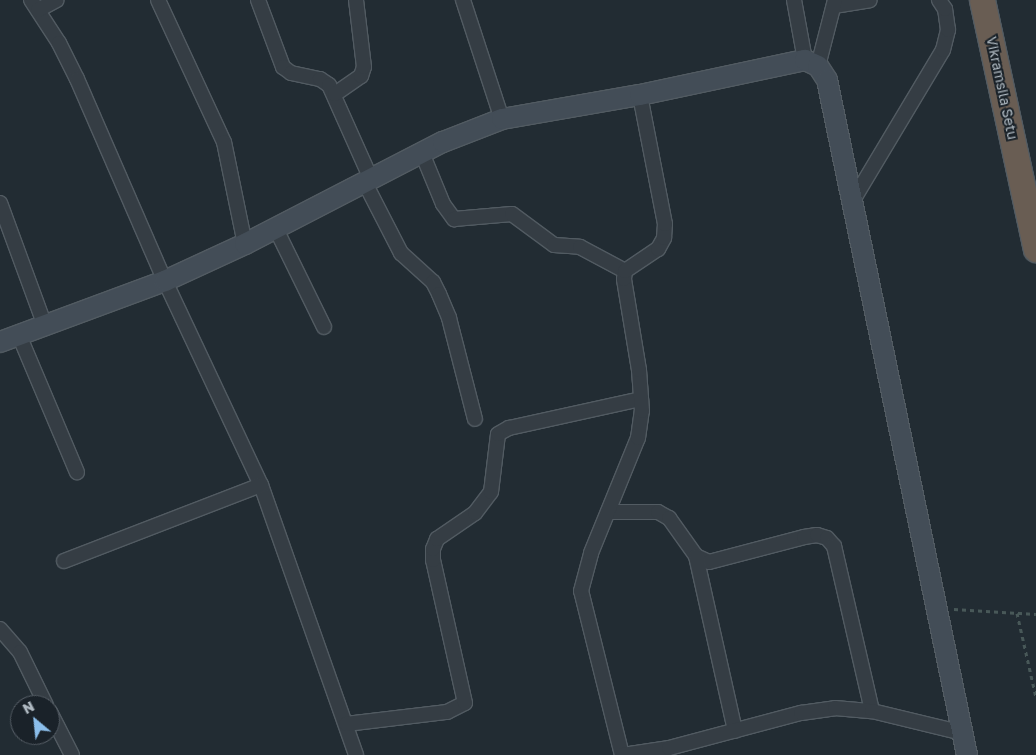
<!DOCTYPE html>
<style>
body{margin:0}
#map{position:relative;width:1036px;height:755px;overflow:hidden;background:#222c33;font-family:"Golos Text",sans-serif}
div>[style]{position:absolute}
.path>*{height:3px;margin-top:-1.5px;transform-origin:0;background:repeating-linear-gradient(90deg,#485858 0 4px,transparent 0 8px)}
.roads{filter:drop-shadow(1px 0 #525b62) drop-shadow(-1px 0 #525b62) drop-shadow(0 1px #525b62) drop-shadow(0 -1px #525b62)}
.street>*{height:14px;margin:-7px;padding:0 7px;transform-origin:7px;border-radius:7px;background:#353d44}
.secondary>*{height:20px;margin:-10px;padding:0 10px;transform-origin:10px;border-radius:10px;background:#434d57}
.highway>*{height:25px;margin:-12.5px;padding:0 12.5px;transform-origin:12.5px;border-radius:12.5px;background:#695d53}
span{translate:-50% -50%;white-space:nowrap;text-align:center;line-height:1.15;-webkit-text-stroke:4px #1a2229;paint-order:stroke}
.street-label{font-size:14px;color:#afb9c1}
.north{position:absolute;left:10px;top:695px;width:50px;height:50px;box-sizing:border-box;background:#1a2229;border:1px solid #565e66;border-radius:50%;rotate:332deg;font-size:14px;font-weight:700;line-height:20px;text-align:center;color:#afb9c1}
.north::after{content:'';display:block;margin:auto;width:18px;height:22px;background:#8bbeea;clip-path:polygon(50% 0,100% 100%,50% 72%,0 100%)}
</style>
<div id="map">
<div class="path">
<i style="left:954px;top:609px;width:82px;rotate:3.5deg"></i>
<i style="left:1017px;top:613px;width:86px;rotate:77.3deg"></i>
</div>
<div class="roads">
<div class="street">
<i style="left:31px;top:0;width:51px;rotate:56.9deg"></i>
<i style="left:59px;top:43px;width:40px;rotate:63.4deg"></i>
<i style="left:77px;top:79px;width:220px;rotate:66.5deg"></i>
<i style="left:165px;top:281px;width:225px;rotate:64.8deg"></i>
<i style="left:261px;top:485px;width:286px;rotate:70.6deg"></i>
<i style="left:158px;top:0;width:157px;rotate:65.1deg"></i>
<i style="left:224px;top:142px;width:104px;rotate:78.4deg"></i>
<i style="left:258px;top:0;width:72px;rotate:69.5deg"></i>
<i style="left:283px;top:67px;width:10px;rotate:37deg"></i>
<i style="left:291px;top:73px;width:30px;rotate:12deg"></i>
<i style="left:320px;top:79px;width:11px;rotate:34deg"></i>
<i style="left:329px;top:85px;width:103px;rotate:65.9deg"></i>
<i style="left:463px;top:0;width:125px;rotate:71.9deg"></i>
<i style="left:794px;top:0;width:61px;rotate:79.6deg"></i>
<i style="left:834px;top:6px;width:36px;rotate:-9deg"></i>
<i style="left:38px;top:10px;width:21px;rotate:-28deg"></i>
<i style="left:818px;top:66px;width:68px;rotate:-75.6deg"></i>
<i style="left:335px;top:94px;width:32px;rotate:-35deg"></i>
<i style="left:361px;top:76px;width:9px;rotate:-72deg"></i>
<i style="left:364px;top:67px;width:67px;rotate:-96.8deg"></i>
<i style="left:422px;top:153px;width:55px;rotate:67.6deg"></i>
<i style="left:443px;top:204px;width:19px;rotate:54deg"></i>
<i style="left:454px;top:219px;width:58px;rotate:-4.9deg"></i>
<i style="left:512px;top:214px;width:52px;rotate:36.4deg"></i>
<i style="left:554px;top:245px;width:26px;rotate:4deg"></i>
<i style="left:580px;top:247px;width:51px;rotate:28.1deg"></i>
<i style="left:365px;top:183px;width:79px;rotate:62.8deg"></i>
<i style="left:401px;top:253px;width:43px;rotate:42.2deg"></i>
<i style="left:433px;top:282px;width:13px;rotate:63deg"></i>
<i style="left:439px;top:294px;width:26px;rotate:67deg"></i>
<i style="left:449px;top:318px;width:104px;rotate:75.6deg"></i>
<i style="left:852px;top:202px;width:177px;rotate:-59.1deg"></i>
<i style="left:943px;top:50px;width:21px;rotate:-76deg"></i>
<i style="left:948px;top:30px;width:21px;rotate:-98deg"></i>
<i style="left:945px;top:9px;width:11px;rotate:-124deg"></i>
<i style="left:0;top:203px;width:131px;rotate:69.9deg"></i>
<i style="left:276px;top:229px;width:109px;rotate:63.9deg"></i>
<i style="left:19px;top:335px;width:149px;rotate:67.1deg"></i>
<i style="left:608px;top:512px;width:50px"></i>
<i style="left:658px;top:512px;width:13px;rotate:29deg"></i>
<i style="left:669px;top:518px;width:47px;rotate:54.6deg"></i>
<i style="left:696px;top:556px;width:14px;rotate:25deg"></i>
<i style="left:709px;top:562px;width:98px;rotate:-14.7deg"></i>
<i style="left:804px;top:537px;width:13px;rotate:-9deg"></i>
<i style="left:817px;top:535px;width:10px;rotate:17deg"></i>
<i style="left:827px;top:538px;width:11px;rotate:49deg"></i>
<i style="left:834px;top:546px;width:169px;rotate:77deg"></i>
<i style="left:696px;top:556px;width:179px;rotate:77.4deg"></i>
<i style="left:64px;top:561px;width:211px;rotate:-21.1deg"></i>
<i style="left:0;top:629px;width:30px;rotate:49deg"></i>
<i style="left:20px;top:652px;width:59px;rotate:63.9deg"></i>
<i style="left:50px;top:712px;width:48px;rotate:62.9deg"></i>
<i style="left:346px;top:724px;width:102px;rotate:-6.8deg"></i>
<i style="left:447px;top:712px;width:20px;rotate:-27deg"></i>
<i style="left:465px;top:703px;width:147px;rotate:-102.6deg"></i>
<i style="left:433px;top:560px;width:11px;rotate:-90deg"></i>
<i style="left:433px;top:549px;width:11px;rotate:-68deg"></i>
<i style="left:437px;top:539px;width:46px;rotate:-34.4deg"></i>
<i style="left:475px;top:513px;width:26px;rotate:-53deg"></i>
<i style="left:491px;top:492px;width:58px;rotate:-83.1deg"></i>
<i style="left:498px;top:434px;width:13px;rotate:-29deg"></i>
<i style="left:509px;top:428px;width:135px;rotate:-12.4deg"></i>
<i style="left:622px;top:755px;width:169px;rotate:-104deg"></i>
<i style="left:581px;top:591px;width:39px;rotate:-75deg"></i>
<i style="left:591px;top:553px;width:124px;rotate:-67.8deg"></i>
<i style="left:638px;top:438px;width:27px;rotate:-82deg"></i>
<i style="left:642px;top:411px;width:41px;rotate:-94.2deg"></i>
<i style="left:639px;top:370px;width:92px;rotate:-99.4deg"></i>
<i style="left:624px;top:279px;width:8px;rotate:-83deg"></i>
<i style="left:625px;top:271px;width:40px;rotate:-34deg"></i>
<i style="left:658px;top:249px;width:13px;rotate:-61deg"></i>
<i style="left:664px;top:238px;width:14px;rotate:-86deg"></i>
<i style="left:665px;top:224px;width:131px;rotate:-101deg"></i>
<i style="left:623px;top:755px;width:47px;rotate:-8.7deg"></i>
<i style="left:669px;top:748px;width:137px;rotate:-14.9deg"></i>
<i style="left:801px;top:713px;width:34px;rotate:-8deg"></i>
<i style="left:835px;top:708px;width:37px;rotate:5deg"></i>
<i style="left:872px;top:711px;width:94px;rotate:13.6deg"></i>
</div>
<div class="secondary">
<i style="left:0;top:342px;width:176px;rotate:-20.3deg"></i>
<i style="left:165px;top:281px;width:88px;rotate:-24.8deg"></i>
<i style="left:245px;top:244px;width:223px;rotate:-27.3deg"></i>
<i style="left:443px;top:142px;width:63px;rotate:-21.3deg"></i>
<i style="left:502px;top:119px;width:140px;rotate:-9.9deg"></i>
<i style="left:640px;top:95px;width:169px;rotate:-12deg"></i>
<i style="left:805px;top:60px;width:14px;rotate:25deg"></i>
<i style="left:818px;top:66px;width:17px;rotate:57deg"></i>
<i style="left:827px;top:80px;width:689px;rotate:78.28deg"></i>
</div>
<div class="highway">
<i style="left:982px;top:0;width:255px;rotate:77.8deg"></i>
</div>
</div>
<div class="street-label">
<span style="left:1002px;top:88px;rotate:78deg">Vikramsila Setu</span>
</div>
<div class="north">N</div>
</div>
